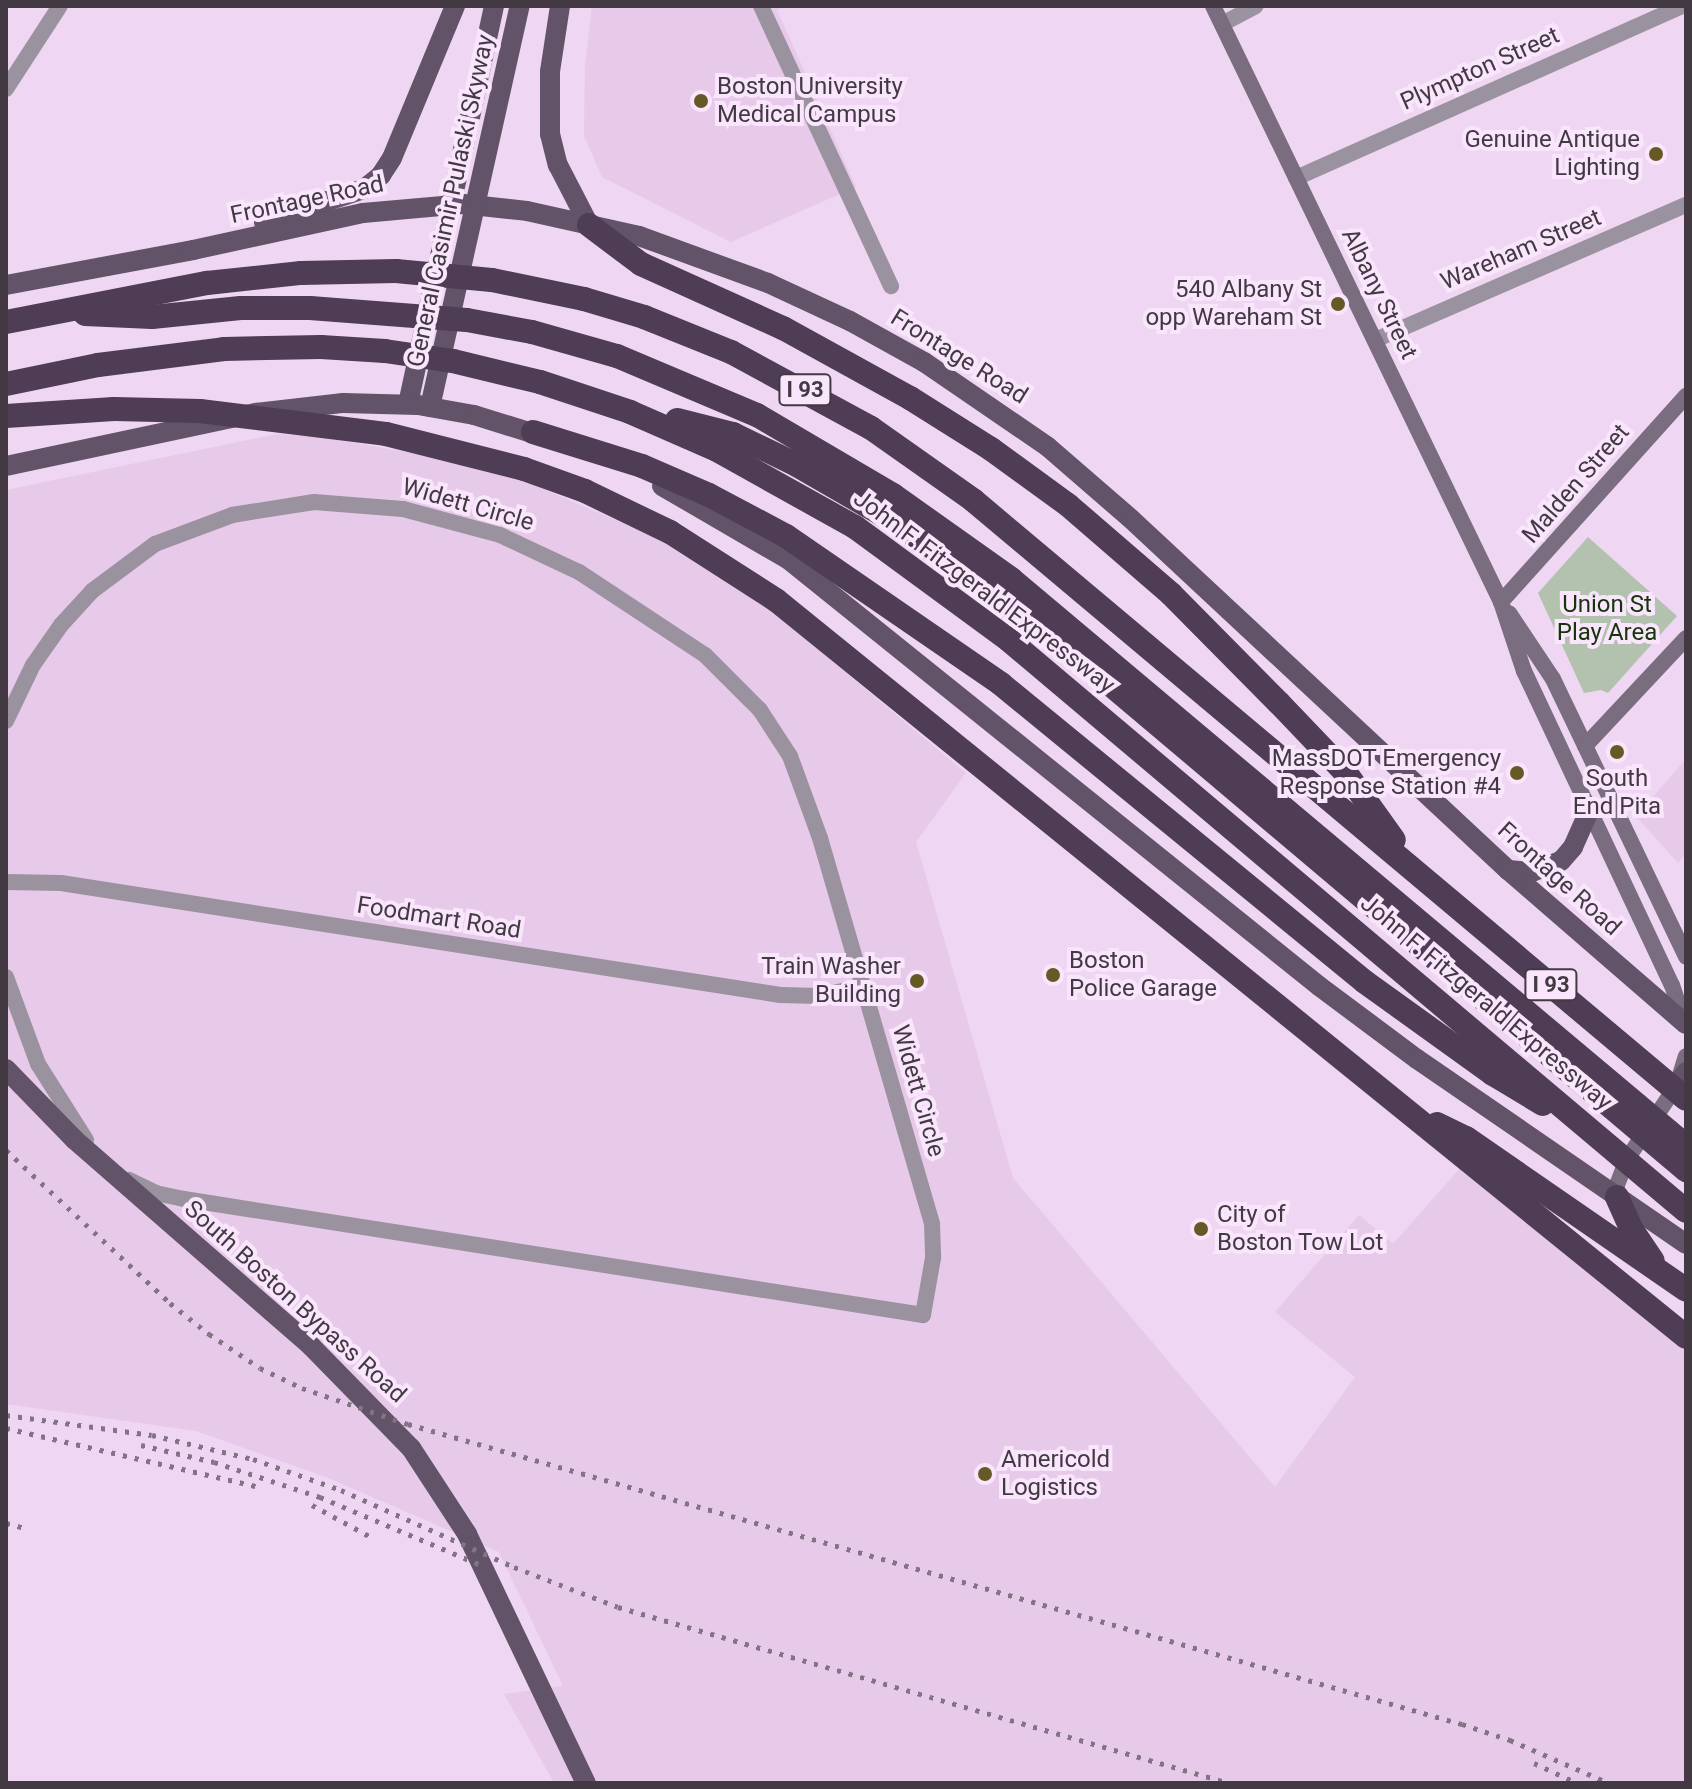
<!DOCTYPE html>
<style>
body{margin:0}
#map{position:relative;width:1692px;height:1789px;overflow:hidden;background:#efd6f2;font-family:Roboto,sans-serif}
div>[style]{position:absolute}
.built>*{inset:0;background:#e7c9ea}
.green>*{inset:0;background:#b3c2ae}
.street>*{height:16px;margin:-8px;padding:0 8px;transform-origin:8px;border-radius:8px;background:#9b929f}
.secondary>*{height:16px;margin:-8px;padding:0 8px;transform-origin:8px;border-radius:8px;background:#7a6d7f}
.primary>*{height:20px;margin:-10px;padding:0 10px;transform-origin:10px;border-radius:10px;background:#625369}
.highway>*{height:24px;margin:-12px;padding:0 12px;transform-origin:12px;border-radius:12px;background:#4e3d55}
.rail>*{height:5px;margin-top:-2.5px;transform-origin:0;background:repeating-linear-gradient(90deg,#837485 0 4px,transparent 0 12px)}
.dots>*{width:22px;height:22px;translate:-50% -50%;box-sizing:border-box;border:4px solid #fae6fc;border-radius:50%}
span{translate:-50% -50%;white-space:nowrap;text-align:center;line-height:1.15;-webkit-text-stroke:8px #fae6fc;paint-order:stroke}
.shield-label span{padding:2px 6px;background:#fae6fc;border:2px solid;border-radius:6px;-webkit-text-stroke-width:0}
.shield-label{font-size:22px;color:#423943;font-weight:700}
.street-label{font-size:24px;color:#423943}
.poi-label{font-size:24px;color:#423943}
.left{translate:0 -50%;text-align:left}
.right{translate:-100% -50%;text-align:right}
.park-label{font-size:24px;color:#16350b}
.frame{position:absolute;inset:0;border:8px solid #423943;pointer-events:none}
</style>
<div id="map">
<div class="built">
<i style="clip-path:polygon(592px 6px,784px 6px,777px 10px,856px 187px,731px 242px,602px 177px,584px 136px,585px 66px)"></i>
<i style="clip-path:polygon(277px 434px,320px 437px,424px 455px,529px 483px,663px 540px,773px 612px,966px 773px,916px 842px,1013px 1178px,1275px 1487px,1355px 1377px,1275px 1312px,1359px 1215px,1393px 1244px,1461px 1167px,1686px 1349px,1686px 1783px,554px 1783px,504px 1694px,563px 1686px,499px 1552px,326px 1477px,196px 1431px,6px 1404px,6px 490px)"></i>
<i style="clip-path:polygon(1686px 759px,1686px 854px,1678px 863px,1636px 816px)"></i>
</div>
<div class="green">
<i style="clip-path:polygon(1588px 537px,1677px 616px,1608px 693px,1601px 690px,1584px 693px,1538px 593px)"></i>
</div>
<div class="street">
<i style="left:761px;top:6px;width:309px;rotate:65.1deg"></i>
<i style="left:1222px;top:24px;width:38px;rotate:-28deg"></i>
<i style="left:6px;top:89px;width:99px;rotate:-57deg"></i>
<i style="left:1296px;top:178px;width:424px;rotate:-24deg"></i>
<i style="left:1375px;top:340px;width:339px;rotate:-23.5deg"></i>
<i style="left:6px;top:721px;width:62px;rotate:-64.3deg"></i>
<i style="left:33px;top:665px;width:49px;rotate:-55deg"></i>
<i style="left:61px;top:625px;width:46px;rotate:-47.6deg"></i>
<i style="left:92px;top:591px;width:79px;rotate:-36.7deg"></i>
<i style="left:155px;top:544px;width:82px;rotate:-20.6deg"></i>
<i style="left:232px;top:515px;width:83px;rotate:-9deg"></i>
<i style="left:314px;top:502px;width:89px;rotate:4.5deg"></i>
<i style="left:403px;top:509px;width:100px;rotate:15deg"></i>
<i style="left:500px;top:535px;width:87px;rotate:25.1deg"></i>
<i style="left:579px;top:572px;width:151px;rotate:33.4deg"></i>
<i style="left:705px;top:655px;width:78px;rotate:45deg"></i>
<i style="left:760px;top:710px;width:55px;rotate:56.9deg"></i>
<i style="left:790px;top:756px;width:87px;rotate:69.9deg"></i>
<i style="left:820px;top:838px;width:402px;rotate:73.8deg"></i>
<i style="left:932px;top:1224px;width:34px;rotate:88deg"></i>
<i style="left:933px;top:1258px;width:58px;rotate:100deg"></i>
<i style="left:923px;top:1315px;width:748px;rotate:-171.08deg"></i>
<i style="left:184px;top:1199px;width:29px;rotate:-168deg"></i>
<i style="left:156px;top:1193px;width:30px;rotate:-154deg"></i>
<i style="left:6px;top:882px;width:55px;rotate:1deg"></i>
<i style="left:61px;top:883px;width:728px;rotate:8.85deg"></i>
<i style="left:780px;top:995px;width:41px;rotate:1.4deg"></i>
<i style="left:821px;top:996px;width:43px;rotate:-13.4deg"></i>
<i style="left:6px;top:977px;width:93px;rotate:69.8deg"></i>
<i style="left:38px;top:1064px;width:90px;rotate:57.7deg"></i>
</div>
<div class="secondary">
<i style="left:1213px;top:6px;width:662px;rotate:64.21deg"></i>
<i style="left:1501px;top:602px;width:73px;rotate:71.6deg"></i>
<i style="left:1524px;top:671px;width:347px;rotate:64.8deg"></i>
<i style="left:1672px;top:985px;width:41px;rotate:71.6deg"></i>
<i style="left:1501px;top:602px;width:277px;rotate:-48.1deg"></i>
<i style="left:1509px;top:613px;width:79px;rotate:56.3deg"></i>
<i style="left:1553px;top:679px;width:308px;rotate:64.4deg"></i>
<i style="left:1585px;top:746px;width:148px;rotate:-46.9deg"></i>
<i style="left:1617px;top:1197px;width:12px;rotate:-90deg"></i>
<i style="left:1617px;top:1185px;width:28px;rotate:-69deg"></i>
<i style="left:1627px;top:1159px;width:89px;rotate:-56deg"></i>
<i style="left:1677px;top:1085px;width:30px;rotate:-73deg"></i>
</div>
<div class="primary">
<i style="left:560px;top:6px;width:66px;rotate:98.7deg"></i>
<i style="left:550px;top:71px;width:63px;rotate:90deg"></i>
<i style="left:550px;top:134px;width:32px;rotate:76deg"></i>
<i style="left:558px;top:165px;width:68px;rotate:62.7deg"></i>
<i style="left:264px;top:222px;width:105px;rotate:-18.3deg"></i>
<i style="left:364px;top:189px;width:22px;rotate:-39deg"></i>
<i style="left:381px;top:175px;width:20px;rotate:-57deg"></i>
<i style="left:392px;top:158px;width:165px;rotate:-67.5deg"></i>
<i style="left:6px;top:285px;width:190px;rotate:-10.6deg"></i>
<i style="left:193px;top:250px;width:174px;rotate:-12.3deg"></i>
<i style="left:363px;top:213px;width:100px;rotate:-5.1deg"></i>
<i style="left:463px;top:204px;width:64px;rotate:6.2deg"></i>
<i style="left:527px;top:211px;width:115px;rotate:12.6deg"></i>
<i style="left:639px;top:236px;width:137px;rotate:20deg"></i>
<i style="left:768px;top:283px;width:90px;rotate:24.9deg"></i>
<i style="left:850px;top:321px;width:85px;rotate:29deg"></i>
<i style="left:924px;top:362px;width:150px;rotate:34.4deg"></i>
<i style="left:1048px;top:447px;width:108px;rotate:40.9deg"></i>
<i style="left:1130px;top:518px;width:517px;rotate:42.96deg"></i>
<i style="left:1508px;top:870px;width:235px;rotate:40.9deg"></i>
<i style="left:408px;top:404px;width:407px;rotate:-77.8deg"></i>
<i style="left:430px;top:407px;width:411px;rotate:-77.4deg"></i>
<i style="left:6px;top:466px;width:256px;rotate:-12deg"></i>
<i style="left:256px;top:413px;width:88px;rotate:-6.6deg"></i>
<i style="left:343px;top:403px;width:75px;rotate:1.5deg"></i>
<i style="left:418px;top:405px;width:57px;rotate:10.1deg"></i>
<i style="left:474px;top:415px;width:77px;rotate:17.3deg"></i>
<i style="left:662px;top:486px;width:147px;rotate:30.2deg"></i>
<i style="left:789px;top:560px;width:680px;rotate:38.79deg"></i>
<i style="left:1319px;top:986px;width:122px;rotate:36.7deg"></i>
<i style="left:1417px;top:1059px;width:326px;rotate:34.5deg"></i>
<i style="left:1508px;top:870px;width:24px;rotate:5deg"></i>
<i style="left:1532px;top:872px;width:31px;rotate:-21deg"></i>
<i style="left:1561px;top:861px;width:18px;rotate:-49deg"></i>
<i style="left:1573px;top:847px;width:37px;rotate:-66deg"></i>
<i style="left:6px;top:1069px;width:99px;rotate:45.8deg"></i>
<i style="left:75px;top:1140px;width:313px;rotate:41.1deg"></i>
<i style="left:311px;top:1346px;width:143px;rotate:45.6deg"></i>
<i style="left:411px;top:1448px;width:103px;rotate:56.9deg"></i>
<i style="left:467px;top:1534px;width:276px;rotate:64.5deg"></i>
<i style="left:1677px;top:1085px;width:16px;rotate:-55deg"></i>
</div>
<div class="highway">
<i style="left:589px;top:225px;width:65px;rotate:36.9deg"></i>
<i style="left:641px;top:264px;width:156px;rotate:24.3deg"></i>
<i style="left:783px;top:328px;width:145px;rotate:28.9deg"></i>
<i style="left:910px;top:398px;width:96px;rotate:32.2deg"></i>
<i style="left:991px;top:449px;width:95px;rotate:36deg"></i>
<i style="left:1068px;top:505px;width:136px;rotate:40.8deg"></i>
<i style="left:1171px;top:594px;width:153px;rotate:45.3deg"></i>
<i style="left:1279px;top:703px;width:97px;rotate:46.3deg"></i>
<i style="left:1346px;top:773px;width:82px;rotate:54.4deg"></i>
<i style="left:85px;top:314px;width:67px;rotate:2.6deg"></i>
<i style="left:152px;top:317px;width:89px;rotate:-5.8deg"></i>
<i style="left:241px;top:308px;width:69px"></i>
<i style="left:310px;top:308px;width:157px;rotate:4.4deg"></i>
<i style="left:467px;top:320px;width:66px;rotate:10.5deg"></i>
<i style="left:532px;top:332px;width:88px;rotate:15.8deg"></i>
<i style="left:617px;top:356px;width:152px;rotate:22.9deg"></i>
<i style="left:757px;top:415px;width:158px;rotate:30.5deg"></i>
<i style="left:893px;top:495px;width:145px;rotate:35.4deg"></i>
<i style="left:1011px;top:579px;width:882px;rotate:40.03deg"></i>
<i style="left:6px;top:322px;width:205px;rotate:-11deg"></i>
<i style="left:207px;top:283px;width:95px;rotate:-6.1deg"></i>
<i style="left:301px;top:273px;width:95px;rotate:-1.2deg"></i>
<i style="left:396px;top:271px;width:96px;rotate:5.4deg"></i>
<i style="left:492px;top:280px;width:94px;rotate:11.7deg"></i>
<i style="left:584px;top:299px;width:63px;rotate:16.7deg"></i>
<i style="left:644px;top:317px;width:94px;rotate:21.9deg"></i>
<i style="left:731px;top:352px;width:159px;rotate:28.5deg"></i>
<i style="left:871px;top:428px;width:125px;rotate:35.2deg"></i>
<i style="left:973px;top:500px;width:931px;rotate:40.03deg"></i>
<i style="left:6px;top:384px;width:94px;rotate:-11.7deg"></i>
<i style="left:98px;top:365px;width:127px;rotate:-7.2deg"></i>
<i style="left:224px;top:349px;width:97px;rotate:-1.2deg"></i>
<i style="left:321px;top:347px;width:64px;rotate:3.6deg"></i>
<i style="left:385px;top:351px;width:69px;rotate:8.4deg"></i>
<i style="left:453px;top:361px;width:89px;rotate:13.6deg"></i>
<i style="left:540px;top:382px;width:95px;rotate:18.4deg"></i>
<i style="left:630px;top:412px;width:95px;rotate:23.6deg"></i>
<i style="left:717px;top:450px;width:158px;rotate:29.2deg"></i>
<i style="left:855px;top:527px;width:192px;rotate:36.3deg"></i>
<i style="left:1010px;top:641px;width:884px;rotate:40.14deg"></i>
<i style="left:6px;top:416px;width:108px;rotate:-3.7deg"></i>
<i style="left:114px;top:409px;width:86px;rotate:1.3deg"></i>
<i style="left:200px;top:411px;width:187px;rotate:7deg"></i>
<i style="left:386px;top:434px;width:142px;rotate:14.2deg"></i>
<i style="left:524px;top:469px;width:65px;rotate:19.8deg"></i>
<i style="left:585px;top:491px;width:94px;rotate:25.8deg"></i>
<i style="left:670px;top:532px;width:126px;rotate:32.7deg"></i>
<i style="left:776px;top:600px;width:1171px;rotate:39deg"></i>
<i style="left:677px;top:420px;width:58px;rotate:14deg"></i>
<i style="left:733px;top:434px;width:71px;rotate:25.8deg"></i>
<i style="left:797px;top:465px;width:116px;rotate:30.1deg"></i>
<i style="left:897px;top:523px;width:113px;rotate:34.5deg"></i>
<i style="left:990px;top:587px;width:95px;rotate:38.2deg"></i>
<i style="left:1065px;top:646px;width:813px;rotate:40.16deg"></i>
<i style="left:533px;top:432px;width:114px;rotate:17.3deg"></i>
<i style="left:642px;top:466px;width:73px;rotate:23.4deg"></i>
<i style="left:709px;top:495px;width:87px;rotate:28deg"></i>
<i style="left:786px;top:536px;width:261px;rotate:34.5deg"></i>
<i style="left:1001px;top:684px;width:470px;rotate:39.3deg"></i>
<i style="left:1365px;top:982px;width:158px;rotate:35.7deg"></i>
<i style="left:1493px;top:1074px;width:58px;rotate:31deg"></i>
<i style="left:1437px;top:1124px;width:32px;rotate:26deg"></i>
<i style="left:1466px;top:1138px;width:267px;rotate:34.6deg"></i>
<i style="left:1617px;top:1197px;width:36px;rotate:66deg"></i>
<i style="left:1632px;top:1230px;width:37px;rotate:56deg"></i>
</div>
<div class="rail">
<i style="left:6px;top:1150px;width:224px;rotate:43deg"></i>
<i style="left:170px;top:1303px;width:50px;rotate:38.5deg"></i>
<i style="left:209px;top:1334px;width:61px;rotate:33.7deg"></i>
<i style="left:260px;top:1368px;width:47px;rotate:25.5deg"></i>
<i style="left:302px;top:1388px;width:112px;rotate:18.8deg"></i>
<i style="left:408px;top:1424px;width:1096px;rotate:15.89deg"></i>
<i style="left:1462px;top:1724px;width:51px;rotate:18.4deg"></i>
<i style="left:1510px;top:1740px;width:108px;rotate:23.5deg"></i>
<i style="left:6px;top:1415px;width:147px;rotate:7.8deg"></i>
<i style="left:152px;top:1435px;width:104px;rotate:13.4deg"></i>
<i style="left:253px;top:1459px;width:93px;rotate:19.4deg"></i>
<i style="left:341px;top:1490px;width:189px;rotate:24deg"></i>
<i style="left:514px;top:1567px;width:111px;rotate:21deg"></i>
<i style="left:618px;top:1607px;width:636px;rotate:16.07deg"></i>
<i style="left:6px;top:1428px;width:260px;rotate:13.1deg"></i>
<i style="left:141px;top:1445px;width:75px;rotate:13.1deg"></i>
<i style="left:214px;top:1462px;width:112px;rotate:18.3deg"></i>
<i style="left:320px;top:1497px;width:177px;rotate:22.9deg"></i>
<i style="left:312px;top:1505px;width:65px;rotate:28.5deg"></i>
<i style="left:6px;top:1523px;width:23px;rotate:15deg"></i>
<i style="left:1534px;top:1763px;width:47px;rotate:24.9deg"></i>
</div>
<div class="dots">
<i style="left:701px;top:101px;background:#675926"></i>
<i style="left:1656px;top:154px;background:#675926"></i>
<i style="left:1338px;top:304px;background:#675926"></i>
<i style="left:1617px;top:752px;background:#675926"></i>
<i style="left:1517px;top:773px;background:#675926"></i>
<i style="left:1053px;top:975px;background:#675926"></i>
<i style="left:917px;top:981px;background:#675926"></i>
<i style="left:1201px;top:1229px;background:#675926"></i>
<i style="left:985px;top:1474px;background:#675926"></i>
</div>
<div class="shield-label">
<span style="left:805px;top:390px">I 93</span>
<span style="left:1551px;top:985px">I 93</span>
</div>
<div class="street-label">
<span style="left:1480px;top:69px;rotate:-24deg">Plympton Street</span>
<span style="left:307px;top:200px;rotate:-12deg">Frontage Road</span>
<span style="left:451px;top:201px;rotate:-78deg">General Casimir Pulaski Skyway</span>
<span style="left:1521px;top:250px;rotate:-23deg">Wareham Street</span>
<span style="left:1379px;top:294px;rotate:64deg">Albany Street</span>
<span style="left:959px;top:357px;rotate:32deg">Frontage Road</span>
<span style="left:1576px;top:484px;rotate:-49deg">Malden Street</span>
<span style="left:468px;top:505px;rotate:16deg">Widett Circle</span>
<span style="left:984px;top:592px;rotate:37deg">John F. Fitzgerald Expressway</span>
<span style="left:1559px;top:879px;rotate:42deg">Frontage Road</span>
<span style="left:439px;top:918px;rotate:9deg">Foodmart Road</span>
<span style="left:1486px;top:1003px;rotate:40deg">John F. Fitzgerald Expressway</span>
<span style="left:918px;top:1091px;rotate:74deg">Widett Circle</span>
<span style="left:295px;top:1302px;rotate:42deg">South Boston Bypass Road</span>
</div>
<div class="poi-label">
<span class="left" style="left:717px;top:101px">Boston University<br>Medical Campus</span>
<span class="right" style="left:1640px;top:154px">Genuine Antique<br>Lighting</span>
<span class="right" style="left:1322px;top:304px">540 Albany St<br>opp Wareham St</span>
<span class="right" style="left:1501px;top:773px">MassDOT Emergency<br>Response Station #4</span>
<span style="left:1617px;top:793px">South<br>End Pita</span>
<span class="left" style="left:1069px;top:975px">Boston<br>Police Garage</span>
<span class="right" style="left:901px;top:981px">Train Washer<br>Building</span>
<span class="left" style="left:1217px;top:1229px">City of<br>Boston Tow Lot</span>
<span class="left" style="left:1001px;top:1474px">Americold<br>Logistics</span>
</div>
<div class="park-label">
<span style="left:1607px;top:619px">Union St<br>Play Area</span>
</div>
<div class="frame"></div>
</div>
